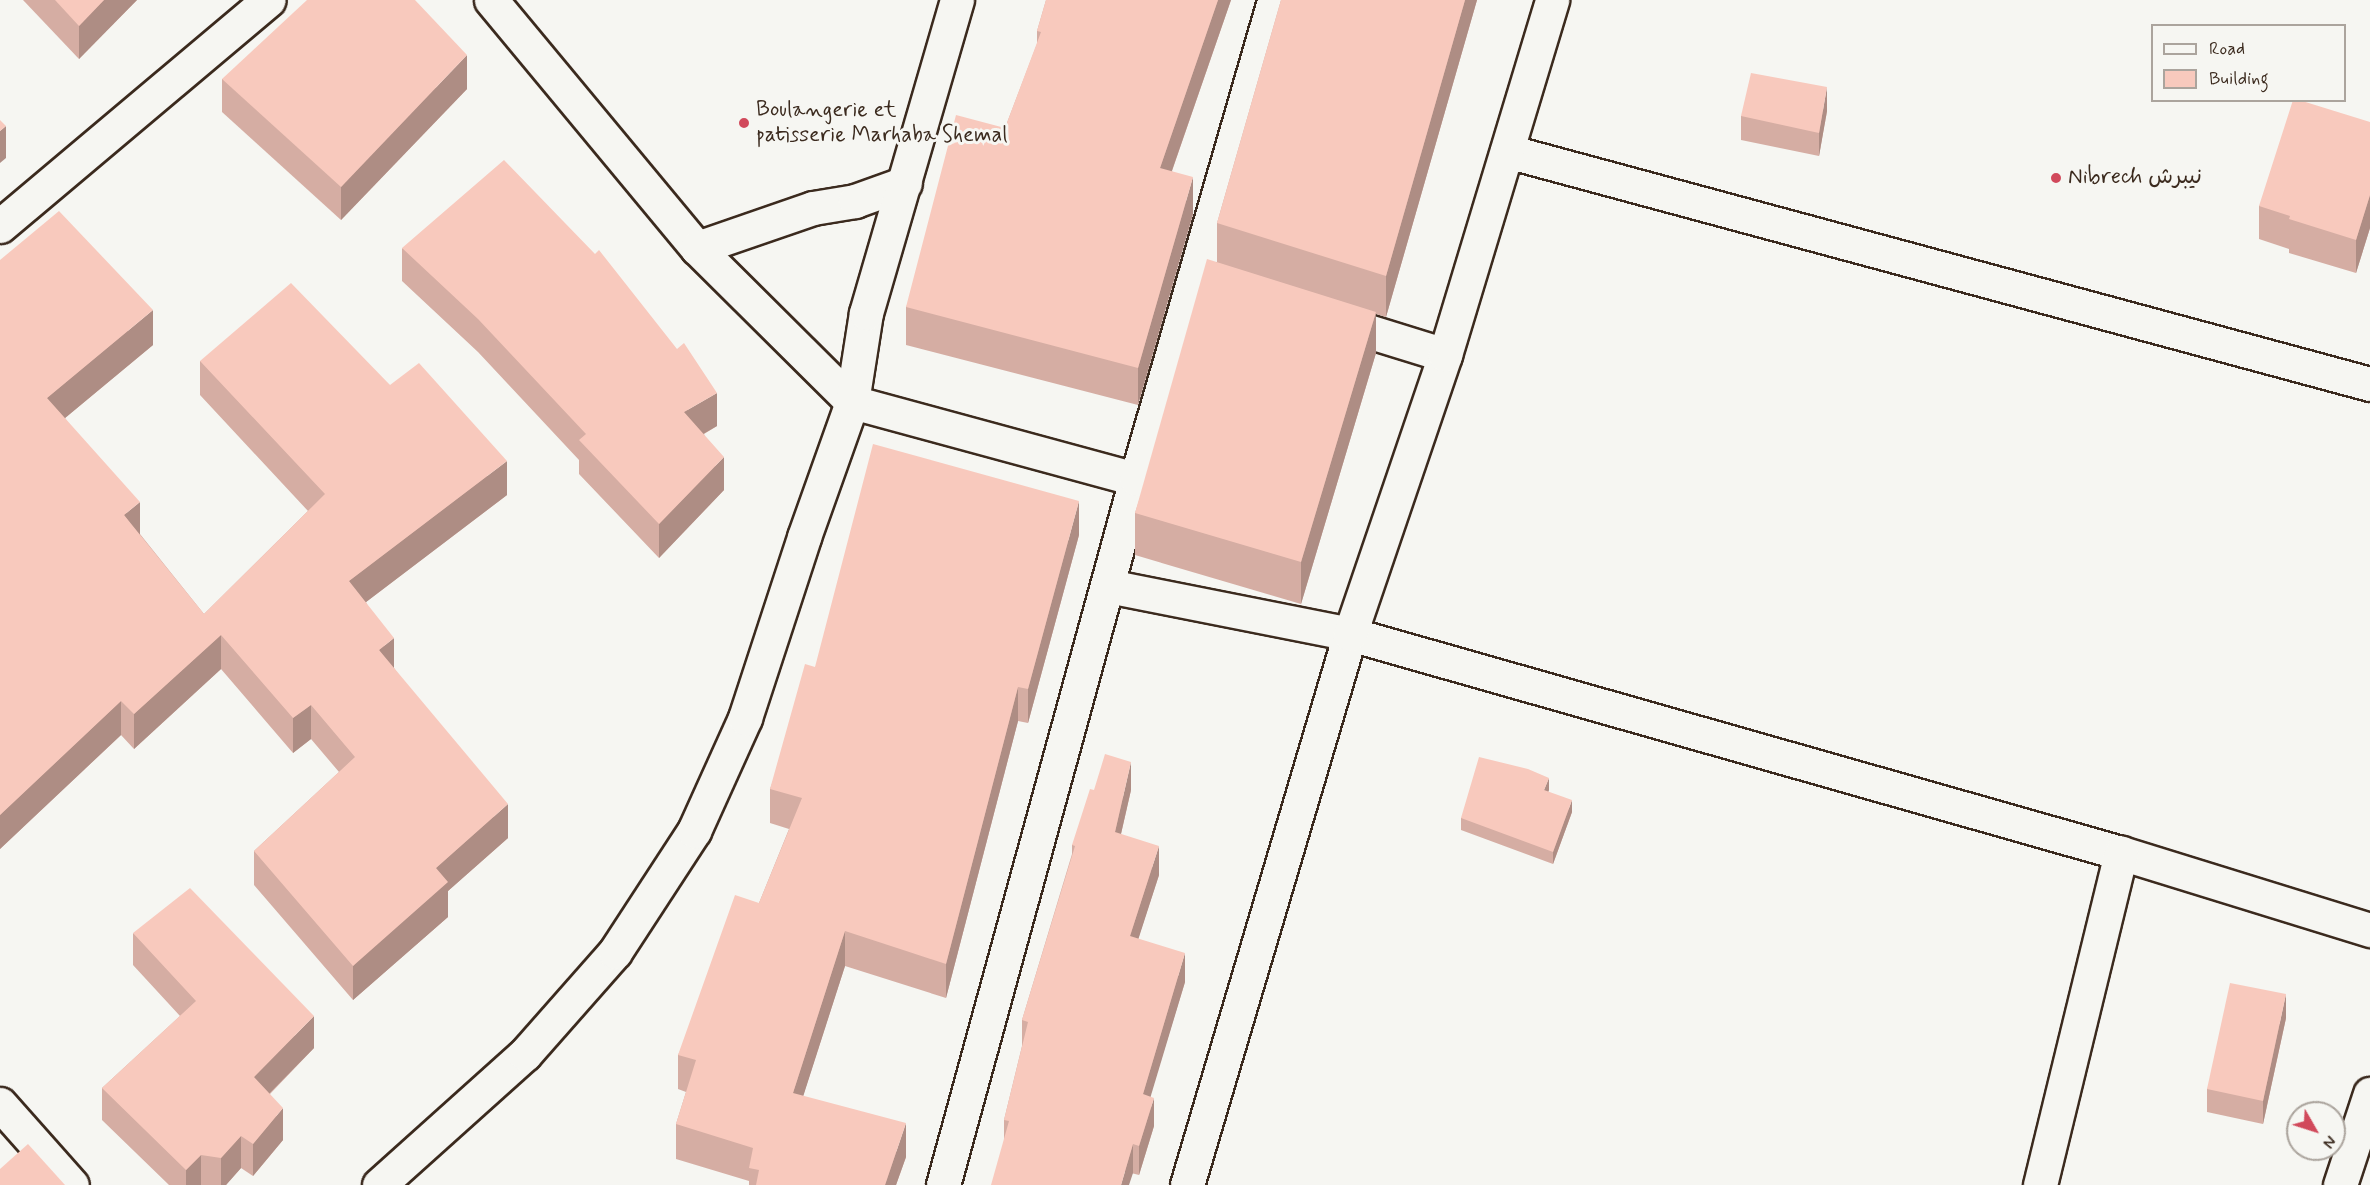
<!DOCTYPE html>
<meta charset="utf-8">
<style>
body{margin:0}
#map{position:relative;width:2370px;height:1185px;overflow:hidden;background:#f6f6f2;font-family:Mynerve,"Playpen Sans Arabic",sans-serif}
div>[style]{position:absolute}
.roads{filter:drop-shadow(2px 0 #3b2a1e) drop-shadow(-2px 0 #3b2a1e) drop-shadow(0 2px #3b2a1e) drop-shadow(0 -2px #3b2a1e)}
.minor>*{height:33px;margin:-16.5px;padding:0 16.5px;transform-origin:16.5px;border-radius:16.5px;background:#f6f6f2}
.wall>*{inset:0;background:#d5ada3}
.shaded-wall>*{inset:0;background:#ae8d84}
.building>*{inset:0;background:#f8c9bd}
.dots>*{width:16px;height:16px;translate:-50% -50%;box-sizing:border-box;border:3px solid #f6f6f2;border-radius:50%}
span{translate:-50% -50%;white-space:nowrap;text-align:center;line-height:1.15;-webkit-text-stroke:6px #f6f6f2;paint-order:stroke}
.poi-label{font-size:22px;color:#3b2a1e}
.left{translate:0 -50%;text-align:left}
.legend{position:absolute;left:2151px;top:24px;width:195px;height:78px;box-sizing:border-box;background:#f6f6f2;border:2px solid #aba49d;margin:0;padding:8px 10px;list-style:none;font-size:18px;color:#3b2a1e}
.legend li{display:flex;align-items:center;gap:12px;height:30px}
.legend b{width:30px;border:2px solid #aba49d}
.north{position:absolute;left:2286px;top:1101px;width:60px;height:60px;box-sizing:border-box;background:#f6f6f2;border:2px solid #aba49d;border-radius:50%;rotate:129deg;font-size:16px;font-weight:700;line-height:24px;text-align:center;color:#3b2a1e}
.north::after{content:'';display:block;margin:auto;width:21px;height:27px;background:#d1495b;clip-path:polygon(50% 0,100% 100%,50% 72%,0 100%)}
</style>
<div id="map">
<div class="roads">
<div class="minor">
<i style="left:491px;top:0;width:322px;rotate:50.3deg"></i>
<i style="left:697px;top:248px;width:218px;rotate:44.8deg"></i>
<i style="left:852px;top:402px;width:294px;rotate:15.2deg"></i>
<i style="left:1507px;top:151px;width:894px;rotate:15.11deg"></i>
<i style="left:0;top:226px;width:351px;rotate:-40.1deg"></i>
<i style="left:697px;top:248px;width:123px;rotate:-19deg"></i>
<i style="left:813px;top:208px;width:43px;rotate:-9.5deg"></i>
<i style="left:855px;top:201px;width:53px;rotate:-19.8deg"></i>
<i style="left:1332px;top:320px;width:118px;rotate:17.2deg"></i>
<i style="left:1108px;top:586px;width:247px;rotate:11.2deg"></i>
<i style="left:1350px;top:634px;width:801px;rotate:15.86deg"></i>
<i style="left:2121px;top:853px;width:261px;rotate:17.2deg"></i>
<i style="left:0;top:1104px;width:108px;rotate:48.4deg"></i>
<i style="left:379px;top:1185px;width:196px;rotate:-41.9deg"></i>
<i style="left:525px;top:1054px;width:136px;rotate:-48.6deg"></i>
<i style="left:615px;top:952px;width:145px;rotate:-56.9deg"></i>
<i style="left:694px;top:831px;width:124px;rotate:-65.7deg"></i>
<i style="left:745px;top:718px;width:190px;rotate:-71.9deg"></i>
<i style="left:804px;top:537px;width:143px;rotate:-70.4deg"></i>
<i style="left:852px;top:402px;width:90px;rotate:-81.1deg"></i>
<i style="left:866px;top:313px;width:326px;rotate:-73.8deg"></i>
<i style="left:943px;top:1185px;width:732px;rotate:-74.71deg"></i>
<i style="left:1136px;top:479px;width:498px;rotate:-73.9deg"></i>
<i style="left:1187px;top:1185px;width:575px;rotate:-73.52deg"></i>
<i style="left:1350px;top:634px;width:295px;rotate:-71.2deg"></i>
<i style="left:1445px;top:355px;width:371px;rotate:-73.2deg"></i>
<i style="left:2040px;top:1185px;width:342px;rotate:-76.3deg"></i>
<i style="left:2340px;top:1185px;width:96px;rotate:-71.8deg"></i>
</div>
</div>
<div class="wall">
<i style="clip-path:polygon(23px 0,137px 0,79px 59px)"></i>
<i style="clip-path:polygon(1046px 0,1231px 0,1172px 171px,1193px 214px,1138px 405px,906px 345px,906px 307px,1005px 128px,1037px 44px,1037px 31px)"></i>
<i style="clip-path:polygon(1281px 0,1477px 0,1386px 317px,1376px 314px,1376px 353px,1301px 604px,1135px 555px,1135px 513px,1217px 263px,1217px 223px)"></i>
<i style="clip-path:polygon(222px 79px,467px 89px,341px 220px,222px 112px)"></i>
<i style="clip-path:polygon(1827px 111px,1819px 156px,1741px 140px,1741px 116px)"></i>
<i style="clip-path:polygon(2370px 122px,2370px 228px,2356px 273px,2289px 253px,2289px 249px,2259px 239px,2259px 206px)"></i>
<i style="clip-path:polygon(402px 248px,717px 426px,704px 434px,724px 490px,659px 558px,579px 474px,579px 460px,478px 352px,402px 281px)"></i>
<i style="clip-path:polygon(0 260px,153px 345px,65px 418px,140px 534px,204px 614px,308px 511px,200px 395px,200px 361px,390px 385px,507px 495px,366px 602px,394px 668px,508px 838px,448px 891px,448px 917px,353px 1000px,254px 885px,254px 851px,339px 772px,311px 739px,293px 753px,221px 669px,134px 749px,121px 735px,0 849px)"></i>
<i style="clip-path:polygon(1079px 535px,1028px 723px,1018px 721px,946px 998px,845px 966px,803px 1096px,906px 1157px,896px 1185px,749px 1185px,749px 1181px,676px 1159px,676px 1124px,686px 1092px,678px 1089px,678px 1055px,759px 903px,789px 829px,770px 823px,770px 789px,815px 667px)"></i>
<i style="clip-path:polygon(1131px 790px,1121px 834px,1159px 875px,1138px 939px,1185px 982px,1150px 1096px,1154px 1126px,1139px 1175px,1004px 1141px,1004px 1120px,1022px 1046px,1022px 1020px,1072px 854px,1072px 845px)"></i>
<i style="clip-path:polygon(1549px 790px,1548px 792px,1572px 812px,1553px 864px,1461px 830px,1461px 818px)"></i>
<i style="clip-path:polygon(133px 933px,314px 1048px,270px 1094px,283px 1140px,253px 1176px,241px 1168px,226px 1185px,169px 1185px,102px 1120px,102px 1088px,180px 1016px,133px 965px)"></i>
<i style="clip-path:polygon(2286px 1018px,2263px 1124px,2207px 1112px,2207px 1089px)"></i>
</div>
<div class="shaded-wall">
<i style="clip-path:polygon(104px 0,137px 0,79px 59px,79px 26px)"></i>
<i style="clip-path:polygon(1218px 0,1231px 0,1160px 205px,1160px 168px)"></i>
<i style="clip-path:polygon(1465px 0,1477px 0,1386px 317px,1386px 276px)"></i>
<i style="clip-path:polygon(467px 55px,467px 89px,341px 220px,341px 187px)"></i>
<i style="clip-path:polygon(1827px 87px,1827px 111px,1819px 156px,1819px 133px)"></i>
<i style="clip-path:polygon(6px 126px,6px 158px,0 163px,0 131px)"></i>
<i style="clip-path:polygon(1193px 177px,1193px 214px,1138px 405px,1138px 368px)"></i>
<i style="clip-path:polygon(2370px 195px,2370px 228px,2356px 273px,2356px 240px)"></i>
<i style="clip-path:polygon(153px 310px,153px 345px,47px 433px,47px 398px)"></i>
<i style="clip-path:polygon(1376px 312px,1376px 353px,1301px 604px,1301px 562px)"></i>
<i style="clip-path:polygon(717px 393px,717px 426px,684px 445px,684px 412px)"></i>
<i style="clip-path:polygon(724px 457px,724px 490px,659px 558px,659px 524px)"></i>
<i style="clip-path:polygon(507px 461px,507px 495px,349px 615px,349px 581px)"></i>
<i style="clip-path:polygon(1079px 501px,1079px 535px,1028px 723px,1028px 689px)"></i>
<i style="clip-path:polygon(140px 502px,140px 537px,124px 515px)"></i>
<i style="clip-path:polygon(221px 635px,221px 669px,134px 749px,134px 714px)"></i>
<i style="clip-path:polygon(394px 638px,394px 673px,379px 650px)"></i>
<i style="clip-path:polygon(1018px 687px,1018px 721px,946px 998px,946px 964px)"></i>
<i style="clip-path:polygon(121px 701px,121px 735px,0 849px,0 815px)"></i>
<i style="clip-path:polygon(311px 705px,311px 739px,293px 753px,293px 718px)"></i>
<i style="clip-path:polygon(1131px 762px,1131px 790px,1115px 860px,1115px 832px)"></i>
<i style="clip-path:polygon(1549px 778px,1549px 790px,1544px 802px,1544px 790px)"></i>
<i style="clip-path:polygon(1572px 800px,1572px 812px,1553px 864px,1553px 852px)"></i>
<i style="clip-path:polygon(508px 804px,508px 838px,448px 891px,448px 917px,353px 1000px,353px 966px,436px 868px)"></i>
<i style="clip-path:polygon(1159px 846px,1159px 875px,1130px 965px,1130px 936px)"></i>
<i style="clip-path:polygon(845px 931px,845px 966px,793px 1128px,793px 1093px)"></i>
<i style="clip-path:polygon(1185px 953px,1185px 982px,1143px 1122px,1143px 1094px)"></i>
<i style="clip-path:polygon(2286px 994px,2286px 1018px,2263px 1124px,2263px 1101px)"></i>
<i style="clip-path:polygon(314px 1016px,314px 1048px,254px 1109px,254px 1077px)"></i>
<i style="clip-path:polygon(1154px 1098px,1154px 1126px,1139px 1175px,1139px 1146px)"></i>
<i style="clip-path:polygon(283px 1108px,283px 1140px,253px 1176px,253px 1144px)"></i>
<i style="clip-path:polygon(906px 1123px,906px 1157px,896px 1185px,885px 1185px)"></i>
<i style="clip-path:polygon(241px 1136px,241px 1168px,226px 1185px,221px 1185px,221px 1158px)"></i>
<i style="clip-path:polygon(1133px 1144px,1133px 1173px,1129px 1185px,1121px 1185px)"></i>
<i style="clip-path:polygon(201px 1155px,201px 1185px,186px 1185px,186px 1170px)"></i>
</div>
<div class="building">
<i style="clip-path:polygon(55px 0,104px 0,79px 26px)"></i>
<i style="clip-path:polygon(307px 0,415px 0,467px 55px,341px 187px,222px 79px)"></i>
<i style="clip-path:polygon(1046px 0,1218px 0,1160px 168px,1193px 177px,1138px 368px,906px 307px,956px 115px,1005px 128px,1041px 32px,1037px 31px)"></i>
<i style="clip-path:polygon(1281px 0,1465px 0,1386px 276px,1217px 223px)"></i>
<i style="clip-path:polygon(1751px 73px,1827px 87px,1819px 133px,1741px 116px)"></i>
<i style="clip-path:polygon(2293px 100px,2299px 100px,2370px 122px,2370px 195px,2356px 240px,2289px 219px,2290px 216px,2259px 206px)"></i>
<i style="clip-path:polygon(0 120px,6px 126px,0 131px)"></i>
<i style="clip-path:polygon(504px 160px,595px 254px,599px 250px,677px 349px,684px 343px,717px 393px,684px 412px,724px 457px,659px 524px,579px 440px,586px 434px,478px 319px,402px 248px)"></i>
<i style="clip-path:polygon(59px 211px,153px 310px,47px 398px,140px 502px,124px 515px,204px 614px,325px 494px,200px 361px,291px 283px,390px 385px,419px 363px,507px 461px,349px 581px,394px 638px,379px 650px,508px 804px,436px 868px,448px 882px,353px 966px,254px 851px,355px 757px,311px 705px,293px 718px,221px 635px,134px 714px,121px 701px,0 815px,0 260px)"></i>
<i style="clip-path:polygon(1207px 259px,1376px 312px,1301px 562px,1135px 513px)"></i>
<i style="clip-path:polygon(873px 444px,1079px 501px,1028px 689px,1018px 687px,946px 964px,845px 931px,793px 1093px,906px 1123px,885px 1185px,756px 1185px,759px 1170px,749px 1168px,753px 1148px,676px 1124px,696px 1060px,678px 1055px,735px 895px,759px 903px,802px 798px,770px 789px,805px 664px,815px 667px)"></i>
<i style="clip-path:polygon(1105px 754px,1131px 762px,1115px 832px,1159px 846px,1130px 936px,1185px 953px,1143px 1094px,1154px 1098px,1139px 1146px,1133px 1144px,1121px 1185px,991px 1185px,1009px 1121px,1004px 1120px,1028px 1022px,1022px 1020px,1075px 846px,1072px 845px,1090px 789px,1094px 790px)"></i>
<i style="clip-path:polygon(1479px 757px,1528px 769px,1549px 778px,1544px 790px,1572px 800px,1553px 852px,1461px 818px)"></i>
<i style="clip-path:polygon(190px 888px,314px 1016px,254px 1077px,283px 1108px,253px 1144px,241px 1136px,221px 1158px,201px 1155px,186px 1170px,102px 1088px,196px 1001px,133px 933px)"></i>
<i style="clip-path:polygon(2230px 983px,2286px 994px,2263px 1101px,2207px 1089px)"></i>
<i style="clip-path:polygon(28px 1144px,65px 1185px,0 1185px,0 1169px)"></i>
</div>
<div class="dots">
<i style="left:744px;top:123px;background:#d1495b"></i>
<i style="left:2056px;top:178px;background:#d1495b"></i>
</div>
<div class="poi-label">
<span class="left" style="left:756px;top:123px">Boulangerie et<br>patisserie Marhaba Shemal</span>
<span class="left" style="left:2068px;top:178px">Nibrech نيبرش</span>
</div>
<ul class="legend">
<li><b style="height:8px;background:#f6f6f2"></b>Road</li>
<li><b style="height:16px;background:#f8c9bd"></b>Building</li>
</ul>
<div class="north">N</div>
</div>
